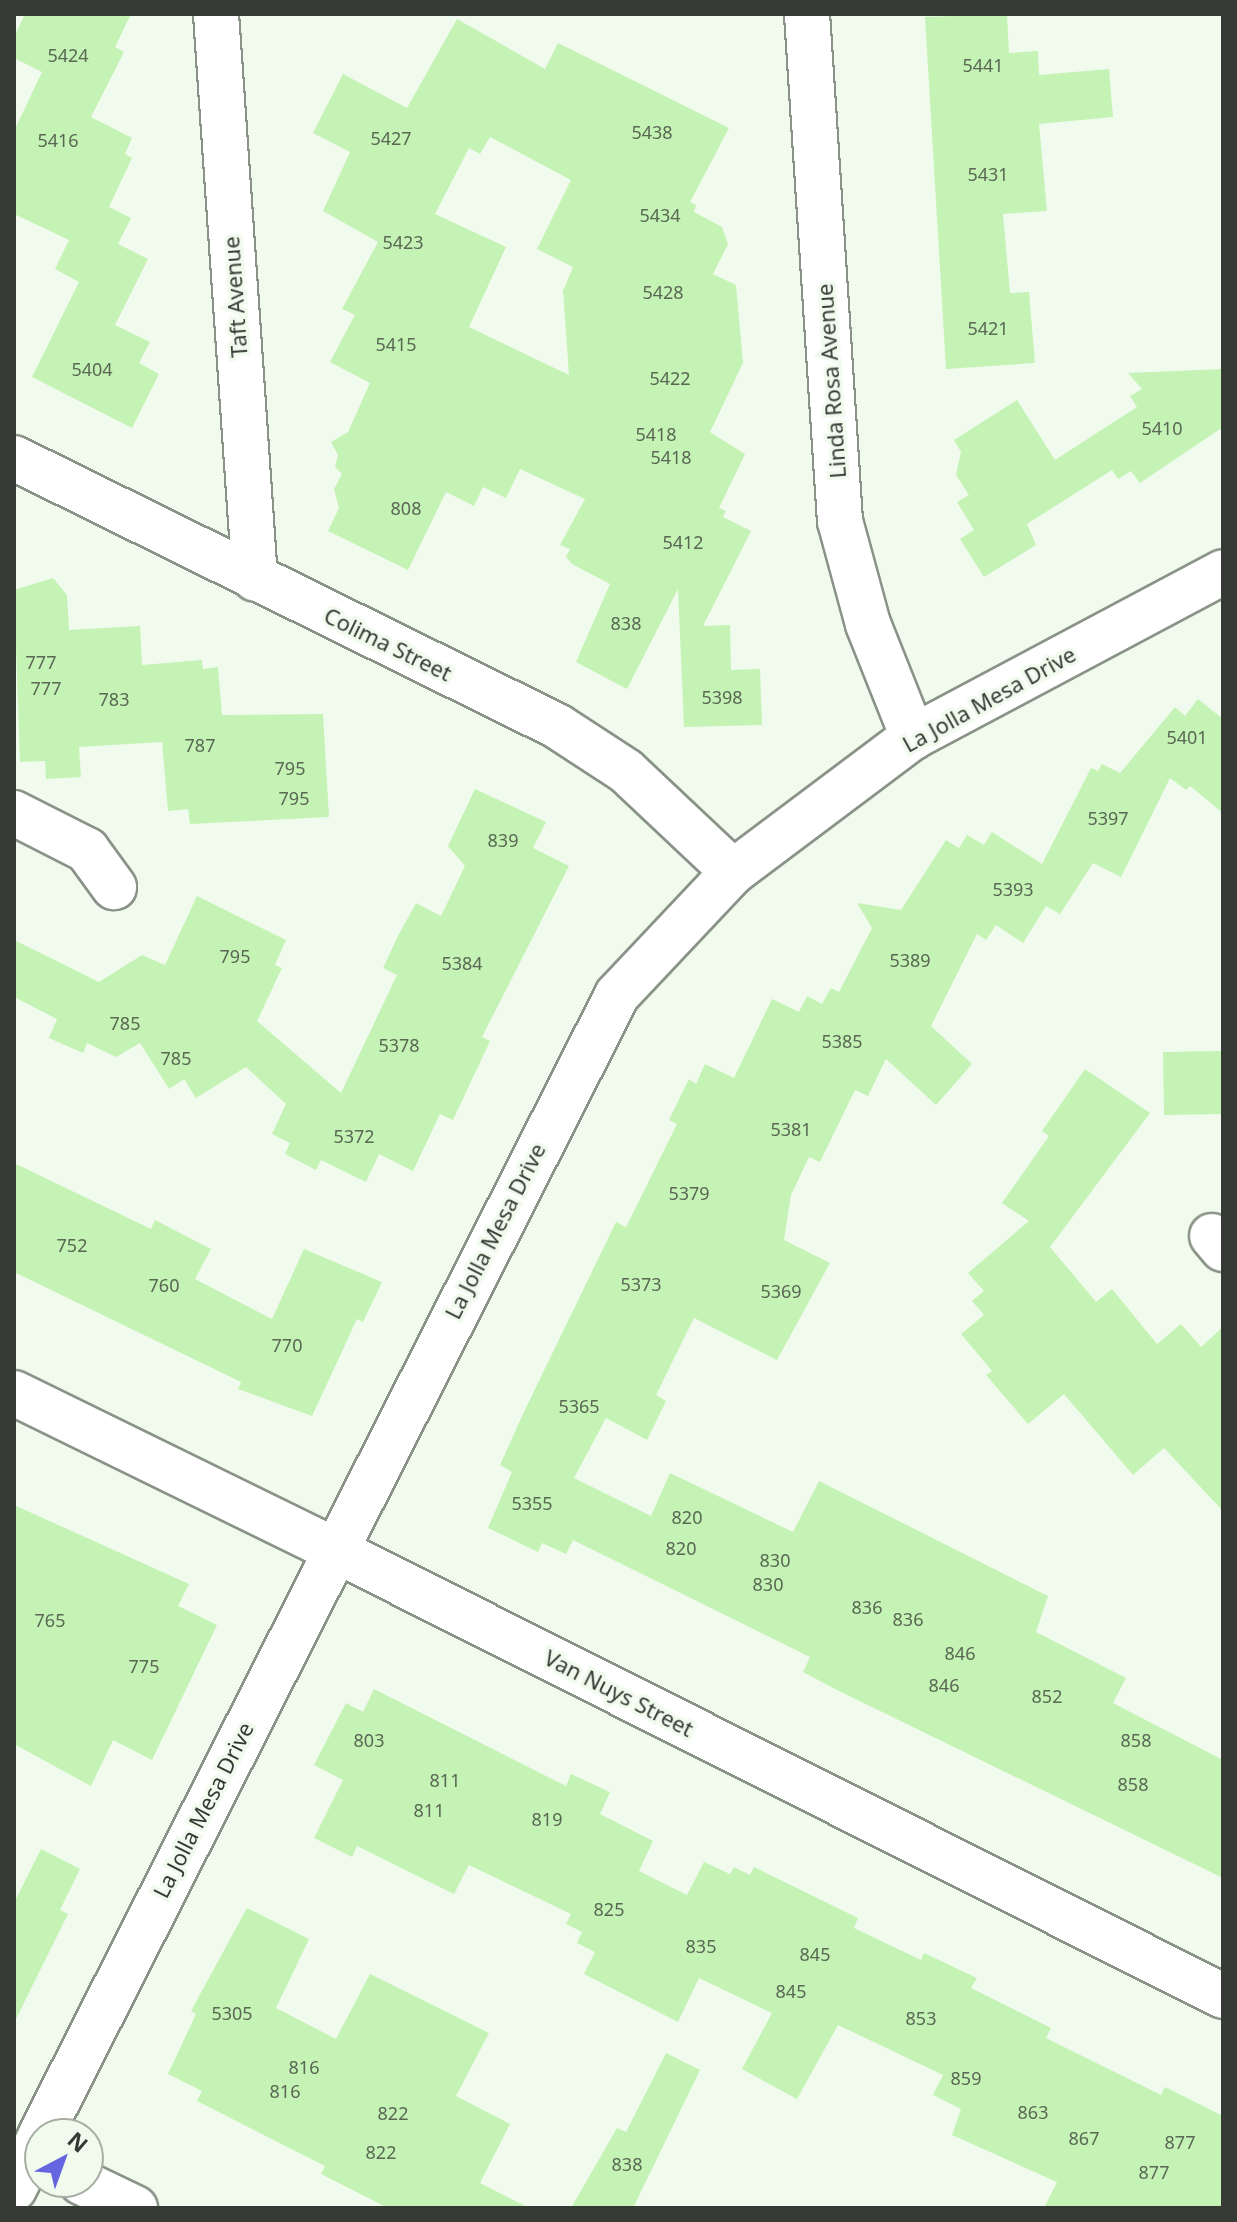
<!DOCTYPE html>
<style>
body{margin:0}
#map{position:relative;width:1237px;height:2222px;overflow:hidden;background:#f1fbed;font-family:"Noto Sans",sans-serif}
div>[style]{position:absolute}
.building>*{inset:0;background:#c4f3b5}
.roads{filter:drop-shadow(2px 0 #899387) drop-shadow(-2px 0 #899387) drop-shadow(0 2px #899387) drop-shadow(0 -2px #899387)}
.minor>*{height:44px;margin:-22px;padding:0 22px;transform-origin:22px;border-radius:22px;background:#fff}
.tertiary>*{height:44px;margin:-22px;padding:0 22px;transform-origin:22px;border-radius:22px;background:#fff}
span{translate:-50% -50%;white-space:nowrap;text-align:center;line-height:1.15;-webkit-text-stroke:7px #f1fbed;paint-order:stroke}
.number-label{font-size:18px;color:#5a6854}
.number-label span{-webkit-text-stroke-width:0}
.street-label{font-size:22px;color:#363a34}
.frame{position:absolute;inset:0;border:16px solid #363a34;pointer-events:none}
.north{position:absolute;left:24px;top:2118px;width:80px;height:80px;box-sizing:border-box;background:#f1fbed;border:2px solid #a6aea3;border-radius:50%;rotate:41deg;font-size:22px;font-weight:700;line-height:32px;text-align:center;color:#363a34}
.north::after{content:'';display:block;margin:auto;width:28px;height:36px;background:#6566df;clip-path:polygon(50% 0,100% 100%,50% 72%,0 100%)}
</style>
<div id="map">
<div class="building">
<i style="clip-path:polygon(25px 14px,131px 14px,115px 47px,124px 52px,91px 117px,132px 138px,125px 154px,132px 158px,109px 207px,131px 218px,118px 244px,148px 259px,115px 325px,150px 342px,139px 363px,159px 374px,132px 428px,32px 377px,79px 282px,55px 269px,69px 240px,14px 214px,14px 131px,42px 72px,14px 58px,14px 37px)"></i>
<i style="clip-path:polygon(1007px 14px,1009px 53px,1038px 51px,1039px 75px,1109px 69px,1113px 117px,1039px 124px,1047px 211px,1003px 214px,1010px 293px,1029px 292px,1035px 363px,946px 369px,925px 17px)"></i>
<i style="clip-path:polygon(evenodd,457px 19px,545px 69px,558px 43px,729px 128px,690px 202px,696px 205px,694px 212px,722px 227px,728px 244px,713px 274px,736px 285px,743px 363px,710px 432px,745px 454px,719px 508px,726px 511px,723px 517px,751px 531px,703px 626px,730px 625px,731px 670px,760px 669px,762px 725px,684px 727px,678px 589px,627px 689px,576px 662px,610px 584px,572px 564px,566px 557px,570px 549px,560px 545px,585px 499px,520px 469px,506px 498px,483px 487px,474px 506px,446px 492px,408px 570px,328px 531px,339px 508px,334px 489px,342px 474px,335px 467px,338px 455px,331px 442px,348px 432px,370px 383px,330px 362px,355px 315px,342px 309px,378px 242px,323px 211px,350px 152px,313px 133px,343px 74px,407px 108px,457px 19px,490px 137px,571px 180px,537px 249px,573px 267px,563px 291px,569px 375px,469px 327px,506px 247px,435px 214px,469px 148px,480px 154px,490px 137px)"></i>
<i style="clip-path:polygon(1223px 369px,1223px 427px,1140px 483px,1131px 471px,1118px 479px,1112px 470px,1027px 524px,1036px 545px,984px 577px,960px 539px,974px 530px,957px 502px,969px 495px,956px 475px,961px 452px,954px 440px,1017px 400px,1055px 460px,1137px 407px,1130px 396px,1142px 389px,1128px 373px)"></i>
<i style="clip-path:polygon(53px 578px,67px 595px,69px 630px,140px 626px,142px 665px,202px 660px,203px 669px,218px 667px,222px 715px,323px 714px,329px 817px,190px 824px,188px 809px,168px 811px,162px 742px,79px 747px,81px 777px,46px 779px,45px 761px,20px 762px,14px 590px)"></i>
<i style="clip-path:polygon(1198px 699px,1223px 719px,1223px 813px,1190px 786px,1186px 790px,1170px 778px,1121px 877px,1093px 863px,1060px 914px,1046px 906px,1023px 943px,996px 925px,986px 940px,977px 934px,931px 1026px,972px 1064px,936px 1105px,886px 1059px,868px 1096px,855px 1090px,820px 1162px,809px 1157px,791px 1195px,784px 1240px,830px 1263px,777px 1360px,694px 1318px,656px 1395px,666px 1401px,647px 1440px,606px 1418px,574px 1478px,651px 1516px,670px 1473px,793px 1532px,819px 1481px,1048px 1596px,1036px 1632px,1126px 1678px,1113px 1703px,1223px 1760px,1223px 1878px,835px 1689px,803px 1672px,810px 1657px,573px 1540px,566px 1554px,542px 1543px,538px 1552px,488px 1528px,512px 1472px,500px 1465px,522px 1416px,616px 1222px,626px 1227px,677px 1124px,669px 1120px,689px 1079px,696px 1084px,705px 1064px,734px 1078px,772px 999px,799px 1012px,807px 996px,822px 1004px,831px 988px,839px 992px,872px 928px,857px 903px,901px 910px,946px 840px,959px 848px,967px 835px,984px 845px,992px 832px,1042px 864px,1091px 768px,1098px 771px,1102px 764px,1120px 773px,1175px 707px,1185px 716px)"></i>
<i style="clip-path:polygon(475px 789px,546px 822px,533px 848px,569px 866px,482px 1037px,490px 1041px,453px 1120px,440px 1114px,413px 1171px,379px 1154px,366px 1182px,321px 1160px,316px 1170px,285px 1154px,290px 1143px,272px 1134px,286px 1104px,246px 1067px,196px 1098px,184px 1079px,169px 1089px,140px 1043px,116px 1057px,87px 1043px,83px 1053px,49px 1038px,57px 1019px,14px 997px,14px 940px,99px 982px,142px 955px,165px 965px,197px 896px,286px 940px,275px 965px,282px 968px,257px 1021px,341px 1093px,397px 975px,383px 968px,399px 934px,416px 903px,441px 916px,465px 866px,448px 846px)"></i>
<i style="clip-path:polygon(1223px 1051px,1223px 1114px,1164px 1115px,1163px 1052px)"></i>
<i style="clip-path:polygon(1085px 1069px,1150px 1113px,1050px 1247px,1096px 1302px,1112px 1289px,1157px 1344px,1181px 1324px,1201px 1347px,1223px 1327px,1223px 1511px,1164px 1448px,1133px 1475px,1064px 1394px,1028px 1424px,986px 1375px,992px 1371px,961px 1334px,984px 1315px,972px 1301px,984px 1291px,968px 1273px,1029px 1221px,1002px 1203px,1049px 1136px,1042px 1131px)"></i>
<i style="clip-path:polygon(14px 1163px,151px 1229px,155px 1220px,211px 1249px,195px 1279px,272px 1319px,304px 1249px,382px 1282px,363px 1322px,357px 1319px,312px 1416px,238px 1389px,241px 1382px,14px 1272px)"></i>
<i style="clip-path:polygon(14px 1505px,189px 1584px,178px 1606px,217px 1625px,152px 1760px,113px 1740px,91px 1786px,14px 1744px)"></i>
<i style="clip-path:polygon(374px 1689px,566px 1786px,571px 1774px,610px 1792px,600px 1814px,653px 1841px,639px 1871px,687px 1895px,704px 1862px,730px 1874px,734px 1867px,750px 1875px,754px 1867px,858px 1918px,854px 1928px,921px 1960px,924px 1953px,977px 1978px,971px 1988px,1051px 2028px,1046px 2038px,1161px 2095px,1165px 2087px,1223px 2116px,1223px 2208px,1044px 2208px,1057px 2182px,952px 2135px,961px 2109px,933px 2095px,943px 2075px,838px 2025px,797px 2099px,742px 2069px,772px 2013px,699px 1978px,678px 2022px,584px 1974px,595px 1952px,577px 1943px,582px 1932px,566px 1924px,571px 1914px,469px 1865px,454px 1894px,357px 1846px,352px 1857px,314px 1838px,343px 1780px,314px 1765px,346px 1703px,363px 1712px)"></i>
<i style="clip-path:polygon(41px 1849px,80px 1869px,60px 1910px,68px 1914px,14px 2023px,14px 1903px)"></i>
<i style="clip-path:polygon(247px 1908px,309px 1939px,276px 2008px,336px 2039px,370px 1974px,489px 2033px,456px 2096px,510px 2124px,480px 2183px,529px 2208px,388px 2208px,321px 2174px,325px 2166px,197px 2101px,202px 2091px,168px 2074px,196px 2014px,191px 2011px)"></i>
<i style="clip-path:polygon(666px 2053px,700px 2070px,633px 2208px,571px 2208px,617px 2128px,626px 2132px)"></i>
</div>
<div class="roads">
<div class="minor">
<i style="left:216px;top:14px;width:566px;rotate:86.05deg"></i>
<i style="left:14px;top:458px;width:606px;rotate:26.27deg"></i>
<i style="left:557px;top:726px;width:82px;rotate:33.1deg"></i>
<i style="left:626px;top:771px;width:147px;rotate:43.3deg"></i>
<i style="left:14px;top:813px;width:82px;rotate:26.9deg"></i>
<i style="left:87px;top:850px;width:46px;rotate:53.9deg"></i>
<i style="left:1212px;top:1236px;width:17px;rotate:50deg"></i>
<i style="left:14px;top:1393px;width:360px;rotate:26.1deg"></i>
<i style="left:81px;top:2182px;width:60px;rotate:25.7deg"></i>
</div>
<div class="tertiary">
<i style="left:807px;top:14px;width:508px;rotate:86.28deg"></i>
<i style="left:840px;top:521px;width:107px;rotate:74.8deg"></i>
<i style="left:868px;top:624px;width:122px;rotate:68.3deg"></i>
<i style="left:337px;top:1551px;width:991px;rotate:26.67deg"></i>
<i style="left:41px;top:2134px;width:1276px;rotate:-63.17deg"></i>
<i style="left:617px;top:995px;width:169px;rotate:-46.7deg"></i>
<i style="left:733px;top:872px;width:225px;rotate:-36.9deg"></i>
<i style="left:913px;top:737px;width:351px;rotate:-28deg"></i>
<i style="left:14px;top:2189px;width:58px;rotate:-63.4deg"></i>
</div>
</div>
<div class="number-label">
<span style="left:68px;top:55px">5424</span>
<span style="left:983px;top:65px">5441</span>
<span style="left:652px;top:132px">5438</span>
<span style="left:391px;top:138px">5427</span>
<span style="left:58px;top:140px">5416</span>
<span style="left:988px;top:174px">5431</span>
<span style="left:660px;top:215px">5434</span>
<span style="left:403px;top:242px">5423</span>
<span style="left:663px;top:292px">5428</span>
<span style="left:988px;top:328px">5421</span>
<span style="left:396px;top:344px">5415</span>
<span style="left:92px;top:369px">5404</span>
<span style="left:670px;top:378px">5422</span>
<span style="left:1162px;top:428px">5410</span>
<span style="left:656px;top:434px">5418</span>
<span style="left:671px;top:457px">5418</span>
<span style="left:406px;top:508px">808</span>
<span style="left:683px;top:542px">5412</span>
<span style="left:626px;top:623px">838</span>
<span style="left:41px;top:662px">777</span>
<span style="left:46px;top:688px">777</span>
<span style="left:722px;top:697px">5398</span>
<span style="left:114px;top:699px">783</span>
<span style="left:1187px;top:737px">5401</span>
<span style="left:200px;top:745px">787</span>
<span style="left:290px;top:768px">795</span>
<span style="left:294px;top:798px">795</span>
<span style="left:1108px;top:818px">5397</span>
<span style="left:503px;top:840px">839</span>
<span style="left:1013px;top:889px">5393</span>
<span style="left:235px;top:956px">795</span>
<span style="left:910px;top:960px">5389</span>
<span style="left:462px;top:963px">5384</span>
<span style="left:125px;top:1023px">785</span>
<span style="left:842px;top:1041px">5385</span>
<span style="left:399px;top:1045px">5378</span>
<span style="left:176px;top:1058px">785</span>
<span style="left:791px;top:1129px">5381</span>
<span style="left:354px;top:1136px">5372</span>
<span style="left:689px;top:1193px">5379</span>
<span style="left:72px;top:1245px">752</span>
<span style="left:641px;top:1284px">5373</span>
<span style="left:164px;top:1285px">760</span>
<span style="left:781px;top:1291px">5369</span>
<span style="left:287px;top:1345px">770</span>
<span style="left:579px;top:1406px">5365</span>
<span style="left:532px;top:1503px">5355</span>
<span style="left:687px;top:1517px">820</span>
<span style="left:681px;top:1548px">820</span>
<span style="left:775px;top:1560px">830</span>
<span style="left:768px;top:1584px">830</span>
<span style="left:867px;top:1607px">836</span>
<span style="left:908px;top:1619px">836</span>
<span style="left:50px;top:1620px">765</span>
<span style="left:960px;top:1653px">846</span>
<span style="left:144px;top:1666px">775</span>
<span style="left:944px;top:1685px">846</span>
<span style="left:1047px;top:1696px">852</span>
<span style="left:369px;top:1740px">803</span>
<span style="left:1136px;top:1740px">858</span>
<span style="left:445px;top:1780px">811</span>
<span style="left:1133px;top:1784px">858</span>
<span style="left:429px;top:1810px">811</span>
<span style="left:547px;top:1819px">819</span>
<span style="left:609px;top:1909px">825</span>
<span style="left:701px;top:1946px">835</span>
<span style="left:815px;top:1954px">845</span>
<span style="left:791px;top:1991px">845</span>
<span style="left:232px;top:2013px">5305</span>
<span style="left:921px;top:2018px">853</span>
<span style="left:304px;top:2067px">816</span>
<span style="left:966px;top:2078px">859</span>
<span style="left:285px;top:2091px">816</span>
<span style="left:1033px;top:2112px">863</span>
<span style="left:393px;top:2113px">822</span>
<span style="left:1084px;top:2138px">867</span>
<span style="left:1180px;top:2142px">877</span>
<span style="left:381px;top:2152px">822</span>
<span style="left:627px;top:2164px">838</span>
<span style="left:1154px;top:2172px">877</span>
</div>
<div class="street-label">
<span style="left:235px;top:297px;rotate:-94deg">Taft Avenue</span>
<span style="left:831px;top:381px;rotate:-94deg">Linda Rosa Avenue</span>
<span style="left:388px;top:644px;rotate:26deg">Colima Street</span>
<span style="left:989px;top:699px;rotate:-29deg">La Jolla Mesa Drive</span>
<span style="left:495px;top:1231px;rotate:-63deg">La Jolla Mesa Drive</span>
<span style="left:619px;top:1693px;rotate:27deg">Van Nuys Street</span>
<span style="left:203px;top:1810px;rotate:-63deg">La Jolla Mesa Drive</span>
</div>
<div class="frame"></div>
<div class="north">N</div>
</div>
